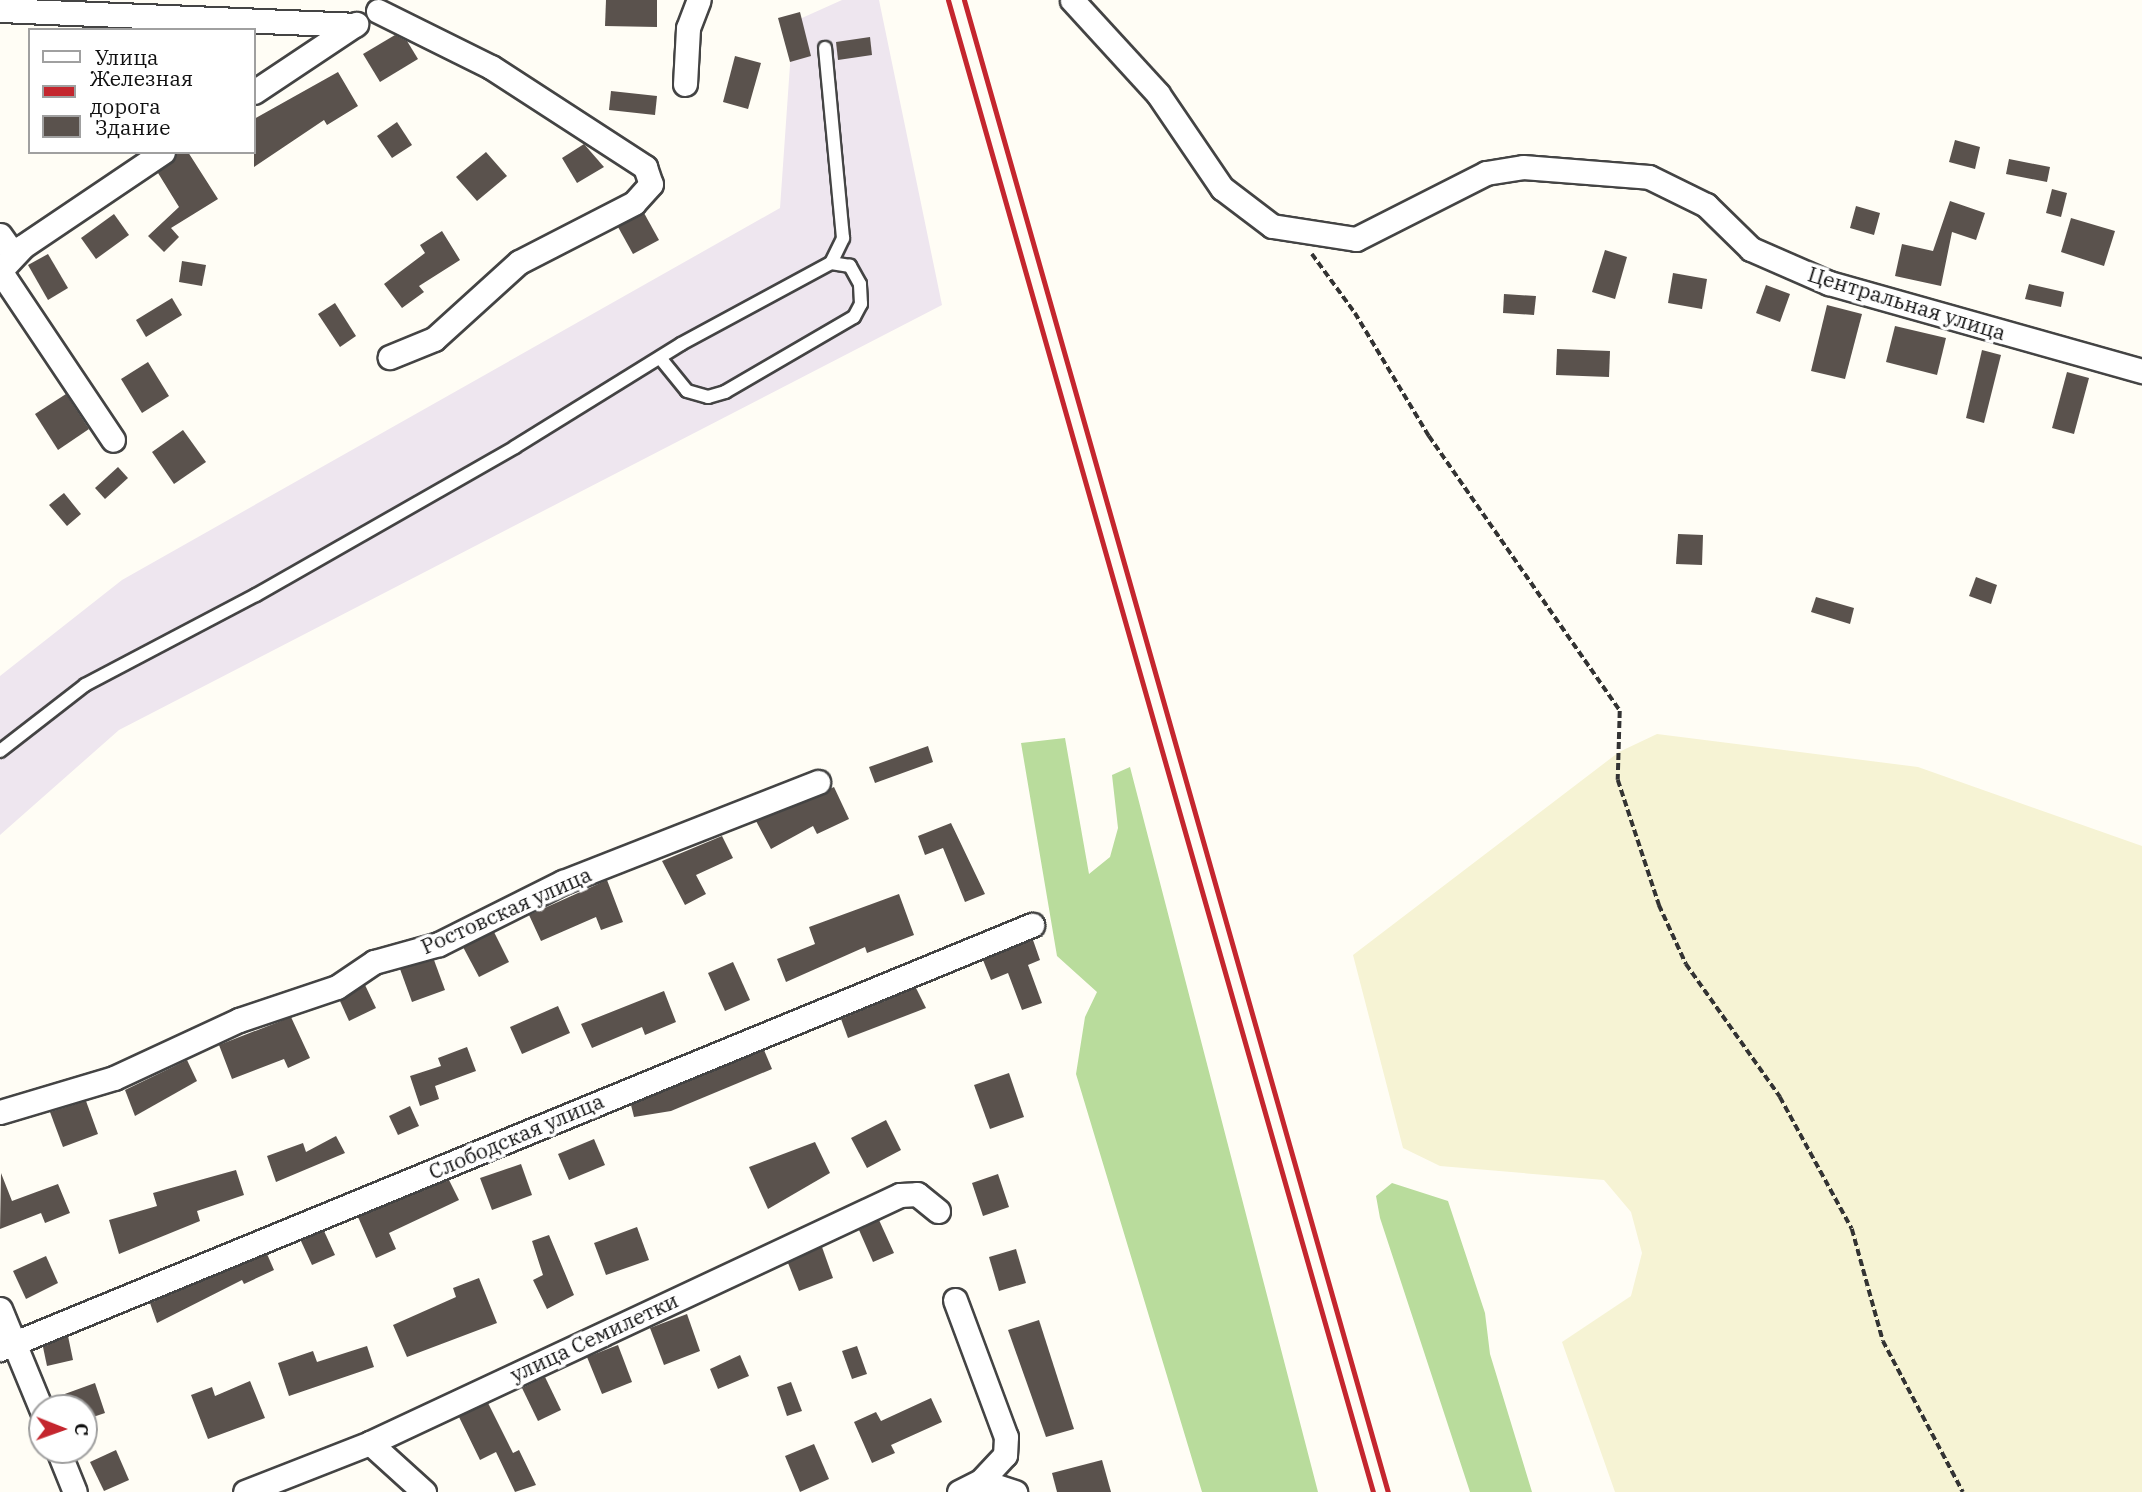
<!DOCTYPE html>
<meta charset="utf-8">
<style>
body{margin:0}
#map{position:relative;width:2142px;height:1492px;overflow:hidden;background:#fffdf5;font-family:"IBM Plex Serif",serif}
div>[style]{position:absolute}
.industrial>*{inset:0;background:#eee6ef}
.farmland>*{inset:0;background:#f6f3d4}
.forest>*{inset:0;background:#b9dc9c}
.building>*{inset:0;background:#5a524d}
.path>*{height:3.5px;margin-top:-1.75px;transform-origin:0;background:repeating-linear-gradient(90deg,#333 0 7px,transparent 0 10.5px)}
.roads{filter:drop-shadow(2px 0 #444) drop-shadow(-2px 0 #444) drop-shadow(0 2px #444) drop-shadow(0 -2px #444)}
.lane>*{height:12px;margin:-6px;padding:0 6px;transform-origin:6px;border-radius:6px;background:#fff}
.street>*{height:23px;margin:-11.5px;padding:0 11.5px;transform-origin:11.5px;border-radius:11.5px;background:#fff}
.rail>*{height:5px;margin:-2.5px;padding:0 2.5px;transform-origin:2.5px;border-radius:2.5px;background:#c4262e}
span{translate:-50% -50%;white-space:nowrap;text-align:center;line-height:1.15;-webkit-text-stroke:7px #fff;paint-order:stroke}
.street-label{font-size:21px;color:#111}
.legend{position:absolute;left:28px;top:28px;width:228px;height:126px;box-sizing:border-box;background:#fff;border:2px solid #a0a0a0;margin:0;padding:9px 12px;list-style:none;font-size:21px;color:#111}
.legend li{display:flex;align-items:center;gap:14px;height:35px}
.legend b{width:35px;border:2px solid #a0a0a0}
.north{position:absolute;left:28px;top:1394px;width:70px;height:70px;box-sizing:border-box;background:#fff;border:2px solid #a0a0a0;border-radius:50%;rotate:91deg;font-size:19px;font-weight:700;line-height:28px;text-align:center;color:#111}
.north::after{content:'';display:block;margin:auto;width:24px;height:32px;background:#c4262e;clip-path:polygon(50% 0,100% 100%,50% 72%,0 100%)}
</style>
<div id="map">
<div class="industrial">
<i style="clip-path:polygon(842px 0,879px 0,942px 305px,119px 730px,0 835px,0 676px,122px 580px,780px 208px,793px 22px)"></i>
</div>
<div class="farmland">
<i style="clip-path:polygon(1657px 734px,1918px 767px,2142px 846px,2142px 1492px,1615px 1492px,1562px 1342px,1631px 1296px,1642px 1253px,1631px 1212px,1604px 1180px,1440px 1166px,1403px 1148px,1353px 955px,1619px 752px)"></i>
</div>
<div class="forest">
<i style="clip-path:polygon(1065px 738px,1089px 874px,1110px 857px,1118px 828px,1112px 775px,1130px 767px,1318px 1492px,1202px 1492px,1076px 1074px,1085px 1017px,1097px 992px,1057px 956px,1021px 743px)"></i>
<i style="clip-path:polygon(1392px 1183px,1448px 1201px,1485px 1313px,1490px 1354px,1532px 1492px,1470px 1492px,1380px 1218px,1376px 1196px)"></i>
</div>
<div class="building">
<i style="clip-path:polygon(606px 0,657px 0,657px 27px,605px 26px)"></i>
<i style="clip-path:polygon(800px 12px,811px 56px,790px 62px,778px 18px)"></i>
<i style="clip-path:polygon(395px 35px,407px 41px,418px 59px,380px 82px,363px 54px)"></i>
<i style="clip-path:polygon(870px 37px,872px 55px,838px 60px,836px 42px)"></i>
<i style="clip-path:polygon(735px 56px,761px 63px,748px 109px,723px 102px)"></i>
<i style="clip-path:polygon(338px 72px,358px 106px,327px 125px,324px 120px,254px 167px,254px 119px)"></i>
<i style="clip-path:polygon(611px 91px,657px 96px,655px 115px,609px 110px)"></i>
<i style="clip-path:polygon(397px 122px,412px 145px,392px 158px,377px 136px)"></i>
<i style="clip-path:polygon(1955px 140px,1980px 147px,1975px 169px,1949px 162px)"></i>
<i style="clip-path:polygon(584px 144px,604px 167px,577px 183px,562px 158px)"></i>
<i style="clip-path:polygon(188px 152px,218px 199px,171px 228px,179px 237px,164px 252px,148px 236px,179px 207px,158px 173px,176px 154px)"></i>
<i style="clip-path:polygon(486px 152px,507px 176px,477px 201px,456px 177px)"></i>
<i style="clip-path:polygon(2009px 159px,2050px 167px,2047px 182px,2006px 174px)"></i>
<i style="clip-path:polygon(2052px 189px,2067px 193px,2061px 217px,2046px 213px)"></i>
<i style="clip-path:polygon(1950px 201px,1985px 213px,1976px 240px,1952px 232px,1941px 286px,1895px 276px,1902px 244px,1933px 251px)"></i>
<i style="clip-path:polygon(1856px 206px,1880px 213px,1874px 235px,1850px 228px)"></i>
<i style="clip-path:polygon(644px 213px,659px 240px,633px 254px,618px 227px)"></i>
<i style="clip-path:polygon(114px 214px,129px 235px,96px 259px,81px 238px)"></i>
<i style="clip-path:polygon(2071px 218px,2115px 231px,2104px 266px,2061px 252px)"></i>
<i style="clip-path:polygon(442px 231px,460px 260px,419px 286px,424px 292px,402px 308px,384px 284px,425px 253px,420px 245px)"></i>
<i style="clip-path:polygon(1605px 250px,1627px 257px,1615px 299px,1592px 292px)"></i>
<i style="clip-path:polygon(48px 254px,68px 288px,48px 300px,28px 265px)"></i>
<i style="clip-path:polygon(182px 261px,206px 265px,202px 286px,179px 282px)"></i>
<i style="clip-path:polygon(1673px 273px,1707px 279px,1702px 309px,1668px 303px)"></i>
<i style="clip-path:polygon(2029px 284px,2064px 292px,2061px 307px,2025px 299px)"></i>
<i style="clip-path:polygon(1766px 285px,1790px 294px,1780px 322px,1756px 313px)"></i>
<i style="clip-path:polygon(1504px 294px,1536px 296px,1534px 315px,1503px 313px)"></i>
<i style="clip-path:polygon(172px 298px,182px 315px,146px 337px,136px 320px)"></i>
<i style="clip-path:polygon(335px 303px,356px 336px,340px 347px,318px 314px)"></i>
<i style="clip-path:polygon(1827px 305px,1862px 314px,1845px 379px,1811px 371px)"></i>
<i style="clip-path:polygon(1895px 326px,1946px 338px,1937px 375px,1886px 362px)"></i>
<i style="clip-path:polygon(1557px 349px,1610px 351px,1609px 377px,1556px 375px)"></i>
<i style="clip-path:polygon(1982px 350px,2001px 355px,1984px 423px,1966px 418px)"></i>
<i style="clip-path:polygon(148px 362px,169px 396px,142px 413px,121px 379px)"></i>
<i style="clip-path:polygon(2067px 372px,2089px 378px,2074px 434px,2052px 428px)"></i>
<i style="clip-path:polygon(66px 394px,89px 429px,58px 450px,35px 414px)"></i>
<i style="clip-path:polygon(183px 430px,206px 462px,174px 484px,152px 452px)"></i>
<i style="clip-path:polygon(118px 467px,128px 478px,105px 499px,95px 488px)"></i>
<i style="clip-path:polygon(64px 493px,81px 514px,67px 526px,49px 505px)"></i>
<i style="clip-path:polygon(1678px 534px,1703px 535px,1702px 565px,1676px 564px)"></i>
<i style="clip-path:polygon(1976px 577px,1997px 585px,1991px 604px,1969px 596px)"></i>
<i style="clip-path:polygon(1816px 597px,1854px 608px,1850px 624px,1811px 612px)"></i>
<i style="clip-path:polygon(928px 746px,933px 762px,875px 783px,869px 767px)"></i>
<i style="clip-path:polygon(834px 787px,849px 819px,817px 834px,813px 826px,771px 849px,756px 821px)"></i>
<i style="clip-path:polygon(951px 823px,985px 894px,965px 902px,943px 848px,925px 855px,918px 836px)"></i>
<i style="clip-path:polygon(722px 836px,733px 858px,696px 875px,706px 894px,685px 905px,662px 861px)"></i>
<i style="clip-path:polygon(607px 880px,623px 922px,601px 930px,596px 917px,541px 941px,529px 915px)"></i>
<i style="clip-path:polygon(899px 894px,914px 935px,867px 953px,865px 947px,786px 982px,777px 959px,815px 944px,809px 927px)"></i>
<i style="clip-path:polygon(494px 932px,509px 962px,479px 977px,463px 947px)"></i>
<i style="clip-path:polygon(1033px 940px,1040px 960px,1028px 965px,1042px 1003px,1022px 1010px,1008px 973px,991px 980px,983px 960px)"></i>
<i style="clip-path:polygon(434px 960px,445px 990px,412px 1002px,400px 969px)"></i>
<i style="clip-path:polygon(733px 962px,750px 1000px,725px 1011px,708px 973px)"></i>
<i style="clip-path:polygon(365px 985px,376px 1008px,349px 1021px,340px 1001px)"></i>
<i style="clip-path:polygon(916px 988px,926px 1008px,848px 1038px,841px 1019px)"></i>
<i style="clip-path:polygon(664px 991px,676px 1022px,645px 1035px,642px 1027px,592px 1048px,581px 1024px)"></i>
<i style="clip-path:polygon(558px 1006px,570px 1033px,522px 1054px,510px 1027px)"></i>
<i style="clip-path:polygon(291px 1017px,310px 1058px,288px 1068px,284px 1059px,232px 1079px,219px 1045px)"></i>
<i style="clip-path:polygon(467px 1047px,476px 1071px,435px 1086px,439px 1099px,420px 1106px,410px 1076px,441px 1066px,438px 1058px)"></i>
<i style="clip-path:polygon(764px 1050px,772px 1069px,671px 1111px,634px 1117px,631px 1105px)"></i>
<i style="clip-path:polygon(187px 1060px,197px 1081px,135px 1116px,125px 1090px)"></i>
<i style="clip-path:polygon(1009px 1073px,1024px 1117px,990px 1129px,974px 1085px)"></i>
<i style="clip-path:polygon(86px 1101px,98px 1134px,63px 1147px,50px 1112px)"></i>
<i style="clip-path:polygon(410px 1106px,419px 1126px,398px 1135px,389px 1116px)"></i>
<i style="clip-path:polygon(886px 1120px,901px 1150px,867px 1168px,851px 1138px)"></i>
<i style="clip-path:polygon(336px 1136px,345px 1153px,276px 1182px,267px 1156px,303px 1143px,306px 1152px)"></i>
<i style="clip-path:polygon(594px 1139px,605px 1165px,569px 1180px,558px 1154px)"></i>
<i style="clip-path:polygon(815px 1142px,830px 1173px,768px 1209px,749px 1167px)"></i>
<i style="clip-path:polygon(521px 1164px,532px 1195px,492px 1210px,480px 1178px)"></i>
<i style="clip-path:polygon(236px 1170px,244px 1195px,197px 1211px,200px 1221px,119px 1254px,109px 1220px,157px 1206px,153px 1193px)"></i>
<i style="clip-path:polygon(1px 1173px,12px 1201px,58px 1184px,70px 1213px,45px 1223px,41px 1213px,0 1229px)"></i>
<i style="clip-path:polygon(998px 1174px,1009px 1207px,983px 1216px,972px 1183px)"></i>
<i style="clip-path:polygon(449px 1180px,459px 1200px,389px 1233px,396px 1249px,376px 1258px,358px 1217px)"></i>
<i style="clip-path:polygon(879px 1220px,894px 1253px,873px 1262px,859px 1230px)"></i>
<i style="clip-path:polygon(637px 1227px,649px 1260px,606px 1275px,594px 1243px)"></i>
<i style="clip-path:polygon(324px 1231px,335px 1255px,312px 1265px,301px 1241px)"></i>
<i style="clip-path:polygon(549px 1235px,574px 1295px,547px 1309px,533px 1280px,543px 1275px,532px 1241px)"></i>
<i style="clip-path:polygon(822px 1247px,833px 1278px,799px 1291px,788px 1263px)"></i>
<i style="clip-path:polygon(1016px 1249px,1026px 1283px,999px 1291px,989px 1257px)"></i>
<i style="clip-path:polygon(267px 1254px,274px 1270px,244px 1284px,242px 1280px,157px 1323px,150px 1303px)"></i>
<i style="clip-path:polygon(46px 1256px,58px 1283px,26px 1299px,13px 1271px)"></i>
<i style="clip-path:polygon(479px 1278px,497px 1323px,407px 1357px,393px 1325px,456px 1297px,453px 1288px)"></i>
<i style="clip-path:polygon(687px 1314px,700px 1351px,664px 1365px,650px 1328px)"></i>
<i style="clip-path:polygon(1039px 1320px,1074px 1429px,1046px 1437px,1008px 1330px)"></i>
<i style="clip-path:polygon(68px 1336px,73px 1360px,47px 1366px,43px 1347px)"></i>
<i style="clip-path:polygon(618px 1345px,632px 1382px,602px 1394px,587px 1357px)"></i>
<i style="clip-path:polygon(367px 1346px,374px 1367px,289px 1396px,278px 1363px,313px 1351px,317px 1362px)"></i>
<i style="clip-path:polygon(857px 1346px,867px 1374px,852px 1379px,842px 1351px)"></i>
<i style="clip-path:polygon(740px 1355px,749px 1376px,718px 1389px,710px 1369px)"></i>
<i style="clip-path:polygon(545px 1377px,561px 1410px,538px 1421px,522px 1388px)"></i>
<i style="clip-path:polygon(250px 1381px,265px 1418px,208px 1439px,191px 1395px,212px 1387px,215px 1396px)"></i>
<i style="clip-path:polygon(791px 1382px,802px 1411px,787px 1416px,777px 1387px)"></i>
<i style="clip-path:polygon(95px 1383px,105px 1413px,84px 1420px,84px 1408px,67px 1408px,62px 1395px)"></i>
<i style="clip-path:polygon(931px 1398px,942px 1422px,891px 1445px,895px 1453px,872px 1463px,854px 1422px,876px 1412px,881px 1421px)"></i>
<i style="clip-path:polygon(488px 1403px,513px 1453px,519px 1450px,536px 1485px,515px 1492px,496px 1452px,480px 1460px,459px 1417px)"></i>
<i style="clip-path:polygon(814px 1444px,829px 1479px,800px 1492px,785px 1456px)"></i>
<i style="clip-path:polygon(116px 1450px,129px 1480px,104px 1491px,90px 1462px)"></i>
<i style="clip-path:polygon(1102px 1460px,1111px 1492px,1057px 1492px,1052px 1473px)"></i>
</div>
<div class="path">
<i style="left:1312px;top:254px;width:73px;rotate:53.9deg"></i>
<i style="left:1355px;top:313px;width:144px;rotate:59deg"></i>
<i style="left:1429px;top:436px;width:335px;rotate:55.2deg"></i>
<i style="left:1620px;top:711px;width:69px;rotate:91.7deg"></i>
<i style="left:1618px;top:780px;width:132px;rotate:71.8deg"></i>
<i style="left:1659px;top:905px;width:65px;rotate:65.4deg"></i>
<i style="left:1686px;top:964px;width:163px;rotate:54.7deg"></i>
<i style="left:1780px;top:1097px;width:150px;rotate:61.4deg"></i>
<i style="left:1852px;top:1229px;width:116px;rotate:74.5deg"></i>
<i style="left:1883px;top:1341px;width:171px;rotate:62.1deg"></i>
</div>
<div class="roads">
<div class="lane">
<i style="left:661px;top:359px;width:41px;rotate:50.9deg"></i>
<i style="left:687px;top:391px;width:22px;rotate:16deg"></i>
<i style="left:708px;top:397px;width:18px;rotate:-16deg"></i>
<i style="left:725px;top:392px;width:149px;rotate:-30.2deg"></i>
<i style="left:854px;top:317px;width:15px;rotate:-62deg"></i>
<i style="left:861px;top:304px;width:20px;rotate:-93deg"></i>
<i style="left:860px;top:284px;width:21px;rotate:-119deg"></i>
<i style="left:850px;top:266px;width:19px;rotate:-171deg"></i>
<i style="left:0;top:751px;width:108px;rotate:-37.8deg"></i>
<i style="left:85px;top:685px;width:193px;rotate:-27.8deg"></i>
<i style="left:256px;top:595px;width:298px;rotate:-29.7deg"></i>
<i style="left:515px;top:447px;width:195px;rotate:-31.8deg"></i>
<i style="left:681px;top:344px;width:170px;rotate:-28.4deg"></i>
<i style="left:831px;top:263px;width:28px;rotate:-64deg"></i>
<i style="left:843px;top:238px;width:191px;rotate:-95.4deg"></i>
</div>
<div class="street">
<i style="left:1072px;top:0;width:127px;rotate:47.5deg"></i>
<i style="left:1158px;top:94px;width:114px;rotate:55.8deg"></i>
<i style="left:1222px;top:188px;width:63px;rotate:37.2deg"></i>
<i style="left:1272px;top:226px;width:85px;rotate:8.8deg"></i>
<i style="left:1356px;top:239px;width:146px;rotate:-26.9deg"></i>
<i style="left:1486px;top:173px;width:37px;rotate:-9deg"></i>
<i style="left:1523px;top:167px;width:126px;rotate:4.5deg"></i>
<i style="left:1649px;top:177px;width:64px;rotate:26.2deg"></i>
<i style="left:1706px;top:205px;width:63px;rotate:44.4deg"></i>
<i style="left:1751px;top:249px;width:85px;rotate:23.6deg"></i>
<i style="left:1829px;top:283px;width:325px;rotate:15.7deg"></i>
<i style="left:0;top:10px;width:355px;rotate:2.4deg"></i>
<i style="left:378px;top:11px;width:126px;rotate:26.4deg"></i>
<i style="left:491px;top:67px;width:184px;rotate:33deg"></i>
<i style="left:645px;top:167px;width:18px;rotate:71deg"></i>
<i style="left:651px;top:184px;width:25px;rotate:132deg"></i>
<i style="left:634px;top:203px;width:129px;rotate:152.8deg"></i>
<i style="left:519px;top:262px;width:115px;rotate:137.8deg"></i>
<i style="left:434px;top:339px;width:48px;rotate:157.8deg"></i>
<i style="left:685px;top:84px;width:56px;rotate:-86.9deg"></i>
<i style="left:688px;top:28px;width:30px;rotate:-69deg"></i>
<i style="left:254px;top:92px;width:123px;rotate:-33.7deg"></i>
<i style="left:0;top:235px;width:24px;rotate:55deg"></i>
<i style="left:0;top:271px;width:203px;rotate:56.2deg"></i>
<i style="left:0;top:271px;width:33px;rotate:-47deg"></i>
<i style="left:22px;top:247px;width:170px;rotate:-34deg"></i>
<i style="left:0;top:1112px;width:119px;rotate:-16.6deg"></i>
<i style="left:114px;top:1078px;width:138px;rotate:-24.9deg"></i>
<i style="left:239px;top:1020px;width:103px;rotate:-18.6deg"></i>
<i style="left:337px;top:987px;width:45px;rotate:-34deg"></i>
<i style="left:374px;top:962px;width:67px;rotate:-15.5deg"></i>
<i style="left:439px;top:944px;width:139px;rotate:-26.6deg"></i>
<i style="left:563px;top:882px;width:274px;rotate:-21.4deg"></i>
<i style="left:955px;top:1300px;width:146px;rotate:69.6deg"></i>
<i style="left:1006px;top:1437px;width:18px;rotate:93deg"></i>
<i style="left:1005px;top:1455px;width:35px;rotate:133deg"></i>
<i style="left:981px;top:1481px;width:36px;rotate:18deg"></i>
<i style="left:0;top:1309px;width:110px;rotate:67.6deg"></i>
<i style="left:0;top:1349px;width:1116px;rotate:-22.34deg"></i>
<i style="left:370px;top:1443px;width:73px;rotate:42.2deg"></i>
<i style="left:58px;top:1450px;width:45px;rotate:68deg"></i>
<i style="left:245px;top:1492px;width:134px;rotate:-21.4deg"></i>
<i style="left:370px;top:1443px;width:585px;rotate:-25.08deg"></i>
<i style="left:900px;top:1195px;width:17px;rotate:-3deg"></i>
<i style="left:917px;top:1194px;width:27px;rotate:39deg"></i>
<i style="left:959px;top:1492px;width:25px;rotate:-27deg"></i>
</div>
</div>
<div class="rail">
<i style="left:948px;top:0;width:1551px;rotate:74.1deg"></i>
<i style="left:964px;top:0;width:1551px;rotate:74.14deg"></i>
</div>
<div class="street-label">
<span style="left:1907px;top:303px;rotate:17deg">Центральная улица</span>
<span style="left:506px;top:910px;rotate:-24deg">Ростовская улица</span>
<span style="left:516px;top:1136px;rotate:-23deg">Слободская улица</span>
<span style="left:594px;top:1337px;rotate:-25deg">улица Семилетки</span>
</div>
<ul class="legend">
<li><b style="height:9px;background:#fff"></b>Улица</li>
<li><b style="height:9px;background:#c4262e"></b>Железная дорога</li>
<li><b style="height:19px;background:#5a524d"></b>Здание</li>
</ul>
<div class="north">С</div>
</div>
